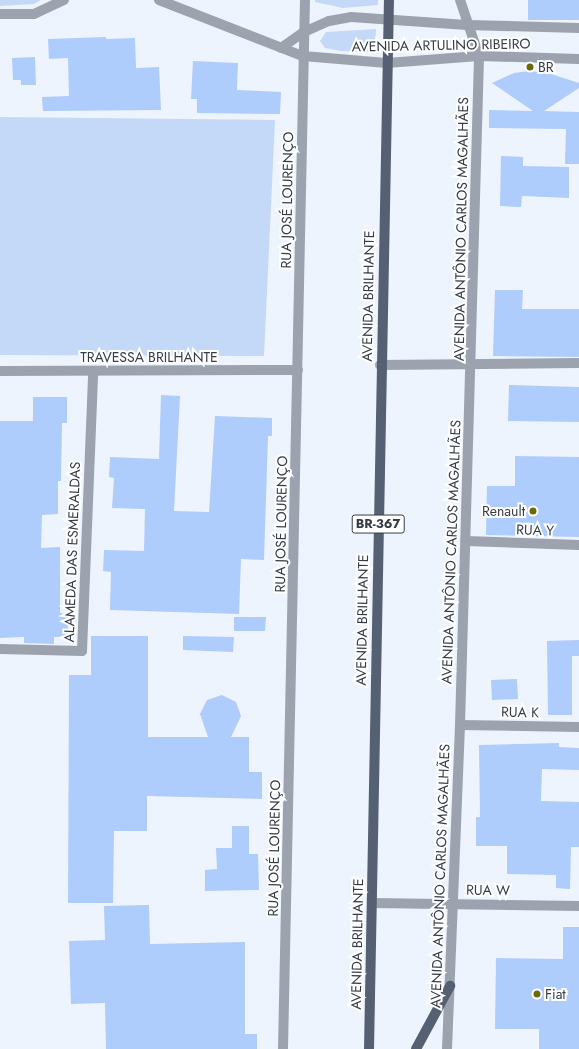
<!DOCTYPE html>
<meta charset="utf-8">
<style>
body{margin:0}
#map{position:relative;width:579px;height:1049px;overflow:hidden;background:#edf4fe;font-family:Jost,sans-serif}
div>[style]{position:absolute}
.green>*{inset:0;background:#c4d8f8}
.building>*{inset:0;background:#aeccfc}
.minor>*{height:10px;margin:-5px;padding:0 5px;transform-origin:5px;border-radius:5px;background:#9ca3ae}
.primary>*{height:10px;margin:-5px;padding:0 5px;transform-origin:5px;border-radius:5px;background:#556073}
.dots>*{width:11px;height:11px;translate:-50% -50%;box-sizing:border-box;border:2px solid #fff;border-radius:50%}
span{translate:-50% -50%;white-space:nowrap;text-align:center;line-height:1.15;-webkit-text-stroke:4px #fff;paint-order:stroke}
.shield-label span{padding:1px 3px;background:#fff;border:1px solid;border-radius:3px;-webkit-text-stroke-width:0}
.shield-label{font-size:13px;color:#363c47;font-weight:700}
.street-label{font-size:14px;color:#363c47}
.poi-label{font-size:14px;color:#363c47}
.left{translate:0 -50%;text-align:left}
.right{translate:-100% -50%;text-align:right}
</style>
<div id="map">
<div class="green">
<i style="clip-path:polygon(0 0,41px 0,34px 4px,0 6px)"></i>
<i style="clip-path:polygon(315px 0,378px 0,378px 5px,343px 8px,315px 2px)"></i>
<i style="clip-path:polygon(376px 29px,375px 52px,341px 51px,325px 48px,320px 41px,326px 32px)"></i>
<i style="clip-path:polygon(0 117px,275px 120px,264px 356px,0 355px)"></i>
</div>
<div class="building">
<i style="clip-path:polygon(528px 0,579px 0,579px 20px,528px 20px)"></i>
<i style="clip-path:polygon(106px 37px,106px 39px,135px 38px,136px 68px,159px 67px,161px 110px,43px 111px,42px 97px,69px 96px,68px 58px,49px 59px,48px 39px)"></i>
<i style="clip-path:polygon(35px 57px,36px 85px,21px 85px,21px 80px,13px 80px,12px 58px)"></i>
<i style="clip-path:polygon(193px 61px,238px 63px,237px 90px,281px 92px,280px 114px,197px 113px,197px 99px,191px 99px)"></i>
<i style="clip-path:polygon(529px 71px,548px 73px,579px 83px,579px 88px,544px 111px,579px 112px,579px 164px,565px 164px,566px 129px,489px 128px,489px 110px,533px 111px,492px 83px,514px 73px)"></i>
<i style="clip-path:polygon(501px 156px,523px 157px,523px 166px,569px 167px,569px 198px,522px 196px,521px 207px,500px 206px)"></i>
<i style="clip-path:polygon(495px 290px,523px 290px,522px 309px,579px 309px,579px 357px,493px 356px)"></i>
<i style="clip-path:polygon(509px 385px,579px 387px,579px 422px,508px 421px)"></i>
<i style="clip-path:polygon(161px 395px,180px 396px,174px 511px,209px 512px,215px 416px,272px 418px,272px 436px,268px 436px,264px 560px,241px 559px,239px 614px,110px 610px,111px 572px,103px 571px,104px 550px,144px 551px,145px 509px,112px 508px,114px 478px,109px 477px,110px 457px,159px 459px)"></i>
<i style="clip-path:polygon(33px 397px,67px 397px,67px 423px,62px 423px,61px 481px,58px 481px,58px 514px,42px 515px,41px 548px,60px 547px,60px 613px,68px 613px,68px 637px,54px 637px,54px 644px,24px 643px,24px 637px,0 638px,0 421px,33px 421px)"></i>
<i style="clip-path:polygon(515px 456px,579px 457px,579px 537px,486px 535px,487px 486px,515px 486px)"></i>
<i style="clip-path:polygon(234px 617px,266px 617px,265px 631px,234px 631px)"></i>
<i style="clip-path:polygon(91px 636px,148px 636px,148px 737px,208px 737px,200px 714px,207px 700px,222px 695px,236px 702px,241px 716px,231px 737px,249px 737px,249px 772px,262px 772px,262px 799px,147px 796px,147px 831px,114px 831px,113px 903px,68px 903px,69px 675px,91px 675px)"></i>
<i style="clip-path:polygon(183px 636px,234px 637px,233px 652px,183px 650px)"></i>
<i style="clip-path:polygon(579px 640px,579px 656px,572px 656px,572px 715px,548px 715px,547px 641px)"></i>
<i style="clip-path:polygon(517px 679px,518px 699px,492px 700px,491px 680px)"></i>
<i style="clip-path:polygon(559px 743px,559px 747px,579px 748px,579px 770px,542px 769px,541px 801px,579px 802px,579px 847px,571px 847px,570px 889px,556px 888px,556px 875px,507px 874px,507px 846px,476px 846px,476px 817px,480px 817px,479px 745px)"></i>
<i style="clip-path:polygon(232px 826px,249px 826px,249px 854px,258px 854px,259px 890px,205px 891px,205px 870px,217px 869px,216px 848px,232px 848px)"></i>
<i style="clip-path:polygon(149px 905px,150px 944px,245px 942px,245px 1034px,257px 1034px,257px 1049px,106px 1049px,105px 1003px,71px 1004px,69px 941px,105px 940px,104px 906px)"></i>
<i style="clip-path:polygon(563px 927px,579px 927px,579px 1049px,539px 1049px,539px 1029px,495px 1029px,496px 958px,563px 959px)"></i>
</div>
<div class="minor">
<i style="left:159px;top:0;width:155px;rotate:21.3deg"></i>
<i style="left:303px;top:56px;width:84px;rotate:4.8deg"></i>
<i style="left:387px;top:63px;width:92px;rotate:-4.4deg"></i>
<i style="left:479px;top:56px;width:100px;rotate:1.7deg"></i>
<i style="left:0;top:14px;width:34px"></i>
<i style="left:34px;top:14px;width:33px;rotate:-25deg"></i>
<i style="left:281px;top:48px;width:28px;rotate:-35deg"></i>
<i style="left:304px;top:32px;width:27px;rotate:-24deg"></i>
<i style="left:329px;top:21px;width:22px;rotate:-10deg"></i>
<i style="left:351px;top:17px;width:116px;rotate:3.9deg"></i>
<i style="left:467px;top:25px;width:112px;rotate:1.5deg"></i>
<i style="left:380px;top:365px;width:199px;rotate:-0.6deg"></i>
<i style="left:0;top:371px;width:298px;rotate:-0.2deg"></i>
<i style="left:466px;top:541px;width:113px;rotate:2deg"></i>
<i style="left:0;top:649px;width:82px;rotate:1.4deg"></i>
<i style="left:82px;top:651px;width:279px;rotate:-87.7deg"></i>
<i style="left:460px;top:725px;width:119px;rotate:1deg"></i>
<i style="left:372px;top:903px;width:207px;rotate:0.8deg"></i>
<i style="left:283px;top:1049px;width:1049px;rotate:-88.8deg"></i>
<i style="left:447px;top:1049px;width:324px;rotate:-87.7deg"></i>
<i style="left:460px;top:725px;width:669px;rotate:-88.37deg"></i>
<i style="left:479px;top:56px;width:59px;rotate:-108.7deg"></i>
</div>
<div class="primary">
<i style="left:369px;top:1049px;width:1049px;rotate:-88.91deg"></i>
<i style="left:416px;top:1049px;width:72px;rotate:-61.6deg"></i>
</div>
<div class="dots">
<i style="left:530px;top:67px;background:#696a08"></i>
<i style="left:533px;top:511px;background:#696a08"></i>
<i style="left:537px;top:994px;background:#696a08"></i>
</div>
<div class="shield-label">
<span style="left:378px;top:524px">BR-367</span>
</div>
<div class="street-label">
<span style="left:441px;top:45px;rotate:-1deg">AVENIDA ARTULINO RIBEIRO</span>
<span style="left:287px;top:200px;rotate:-89deg">RUA JOSÉ LOURENÇO</span>
<span style="left:461px;top:229px;rotate:-89deg">AVENIDA ANTÔNIO CARLOS MAGALHÃES</span>
<span style="left:368px;top:296px;rotate:-89deg">AVENIDA BRILHANTE</span>
<span style="left:149px;top:357px">TRAVESSA BRILHANTE</span>
<span style="left:281px;top:524px;rotate:-89deg">RUA JOSÉ LOURENÇO</span>
<span style="left:535px;top:530px;rotate:2deg">RUA Y</span>
<span style="left:72px;top:552px;rotate:-88deg">ALAMEDA DAS ESMERALDAS</span>
<span style="left:451px;top:552px;rotate:-88deg">AVENIDA ANTÔNIO CARLOS MAGALHÃES</span>
<span style="left:362px;top:620px;rotate:-89deg">AVENIDA BRILHANTE</span>
<span style="left:520px;top:712px;rotate:1deg">RUA K</span>
<span style="left:274px;top:848px;rotate:-89deg">RUA JOSÉ LOURENÇO</span>
<span style="left:440px;top:876px;rotate:-88deg">AVENIDA ANTÔNIO CARLOS MAGALHÃES</span>
<span style="left:488px;top:890px;rotate:1deg">RUA W</span>
<span style="left:357px;top:944px;rotate:-89deg">AVENIDA BRILHANTE</span>
</div>
<div class="poi-label">
<span class="left" style="left:538px;top:67px">BR</span>
<span class="right" style="left:525px;top:511px">Renault</span>
<span class="left" style="left:545px;top:994px">Fiat</span>
</div>
</div>
